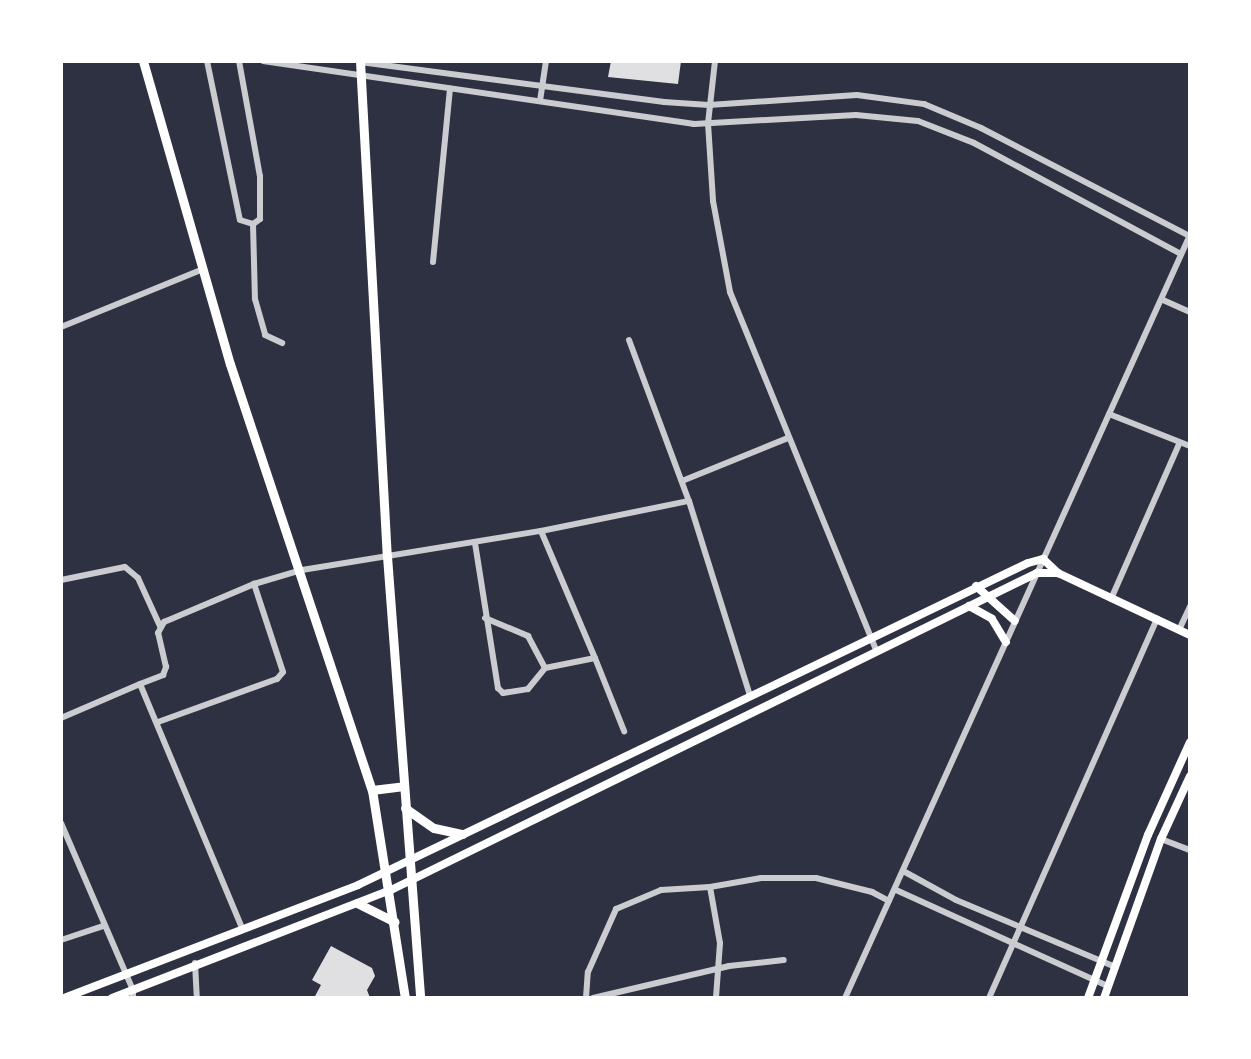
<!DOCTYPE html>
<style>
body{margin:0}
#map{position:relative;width:1251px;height:1059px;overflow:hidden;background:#2d3142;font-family:"DM Sans",sans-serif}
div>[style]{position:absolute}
.building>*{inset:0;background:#e0e0e3}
.minor>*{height:6px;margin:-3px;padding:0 3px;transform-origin:3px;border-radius:3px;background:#caccd0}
.secondary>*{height:8px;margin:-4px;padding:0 4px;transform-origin:4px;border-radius:4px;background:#fff}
.primary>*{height:9px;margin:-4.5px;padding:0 4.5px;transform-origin:4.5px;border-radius:4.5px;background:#fff}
span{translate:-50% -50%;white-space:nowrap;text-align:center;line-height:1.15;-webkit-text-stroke:7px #fff;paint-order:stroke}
.frame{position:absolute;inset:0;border:63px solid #fff;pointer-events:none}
</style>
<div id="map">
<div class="building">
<i style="clip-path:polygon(611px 61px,681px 61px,678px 84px,608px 77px)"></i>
<i style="clip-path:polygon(331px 946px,372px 968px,375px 976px,367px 990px,370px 998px,314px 998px,321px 985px,312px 980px)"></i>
</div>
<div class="minor">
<i style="left:207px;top:61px;width:162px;rotate:78.3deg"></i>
<i style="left:240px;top:220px;width:14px;rotate:17deg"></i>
<i style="left:239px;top:61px;width:117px;rotate:79.7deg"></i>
<i style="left:260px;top:176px;width:43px;rotate:90deg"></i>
<i style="left:260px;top:219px;width:9px;rotate:144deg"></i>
<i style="left:253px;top:224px;width:75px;rotate:88.5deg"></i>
<i style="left:255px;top:299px;width:37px;rotate:74deg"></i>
<i style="left:265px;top:335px;width:19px;rotate:25deg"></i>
<i style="left:263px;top:61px;width:436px;rotate:8.3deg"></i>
<i style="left:694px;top:124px;width:162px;rotate:-3.2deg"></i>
<i style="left:856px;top:115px;width:62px;rotate:5.5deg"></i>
<i style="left:918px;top:121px;width:60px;rotate:21.4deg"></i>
<i style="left:974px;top:143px;width:235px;rotate:28.2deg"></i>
<i style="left:715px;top:61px;width:62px;rotate:96.4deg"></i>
<i style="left:708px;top:123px;width:78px;rotate:86.3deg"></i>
<i style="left:713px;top:201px;width:93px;rotate:79.4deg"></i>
<i style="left:730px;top:292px;width:387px;rotate:67.8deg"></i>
<i style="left:360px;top:62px;width:307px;rotate:7.5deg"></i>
<i style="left:664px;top:102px;width:45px;rotate:3.8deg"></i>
<i style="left:709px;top:105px;width:148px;rotate:-3.9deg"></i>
<i style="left:857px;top:95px;width:68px;rotate:7.7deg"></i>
<i style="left:924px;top:104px;width:62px;rotate:22.8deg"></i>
<i style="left:981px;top:128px;width:234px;rotate:27.4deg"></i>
<i style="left:540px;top:101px;width:40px;rotate:-81.5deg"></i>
<i style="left:433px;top:262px;width:174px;rotate:-84.4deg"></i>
<i style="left:1163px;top:300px;width:30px;rotate:24deg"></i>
<i style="left:61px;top:327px;width:153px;rotate:-22.2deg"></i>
<i style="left:629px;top:340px;width:172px;rotate:69.6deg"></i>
<i style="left:689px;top:501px;width:204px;rotate:72.6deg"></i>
<i style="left:1109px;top:414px;width:87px;rotate:21.6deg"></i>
<i style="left:682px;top:481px;width:114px;rotate:-22.1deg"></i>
<i style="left:541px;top:531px;width:138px;rotate:67deg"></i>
<i style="left:475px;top:543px;width:147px;rotate:81deg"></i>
<i style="left:498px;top:688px;width:7px;rotate:45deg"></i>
<i style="left:503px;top:693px;width:25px;rotate:-9deg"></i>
<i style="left:528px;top:689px;width:27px;rotate:-51deg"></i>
<i style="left:545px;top:668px;width:51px;rotate:-11.3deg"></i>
<i style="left:595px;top:658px;width:79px;rotate:68.3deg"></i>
<i style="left:61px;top:580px;width:65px;rotate:-11.5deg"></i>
<i style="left:125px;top:567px;width:17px;rotate:40deg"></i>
<i style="left:138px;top:578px;width:53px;rotate:65.4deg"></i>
<i style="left:1111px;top:599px;width:171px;rotate:-66.3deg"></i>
<i style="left:485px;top:618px;width:47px;rotate:22.7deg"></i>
<i style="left:528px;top:636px;width:36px;rotate:62deg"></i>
<i style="left:1179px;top:630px;width:26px;rotate:-65deg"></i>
<i style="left:140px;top:684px;width:25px;rotate:-21deg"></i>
<i style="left:163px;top:675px;width:9px;rotate:-69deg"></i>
<i style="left:166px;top:667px;width:35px;rotate:-103deg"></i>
<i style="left:158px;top:633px;width:13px;rotate:-61deg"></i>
<i style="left:164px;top:622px;width:98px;rotate:-22.9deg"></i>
<i style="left:254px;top:584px;width:50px;rotate:-16.3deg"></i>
<i style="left:302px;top:570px;width:242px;rotate:-9.3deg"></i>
<i style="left:541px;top:531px;width:151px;rotate:-11.5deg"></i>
<i style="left:61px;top:718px;width:86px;rotate:-23.3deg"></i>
<i style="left:140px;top:684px;width:264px;rotate:67.3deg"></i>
<i style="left:158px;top:722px;width:127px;rotate:-19.9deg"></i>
<i style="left:277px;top:679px;width:9px;rotate:-49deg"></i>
<i style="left:283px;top:672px;width:93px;rotate:-108.2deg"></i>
<i style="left:61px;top:823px;width:182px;rotate:66.7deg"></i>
<i style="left:133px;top:990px;width:8px;rotate:90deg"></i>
<i style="left:1161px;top:839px;width:31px;rotate:21deg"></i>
<i style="left:905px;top:872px;width:58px;rotate:28.8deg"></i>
<i style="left:956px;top:900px;width:173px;rotate:22.8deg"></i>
<i style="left:710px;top:887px;width:52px;rotate:-10deg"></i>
<i style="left:761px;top:878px;width:55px"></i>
<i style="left:816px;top:878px;width:58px;rotate:14deg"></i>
<i style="left:872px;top:892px;width:19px;rotate:28deg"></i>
<i style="left:896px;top:890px;width:233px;rotate:24.4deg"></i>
<i style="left:61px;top:940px;width:44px;rotate:-18.4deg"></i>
<i style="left:195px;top:963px;width:35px;rotate:87deg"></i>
<i style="left:586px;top:998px;width:26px;rotate:-86deg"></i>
<i style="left:588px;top:972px;width:69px;rotate:-66deg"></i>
<i style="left:616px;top:909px;width:49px;rotate:-22.9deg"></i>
<i style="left:661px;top:890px;width:49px;rotate:-3.5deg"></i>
<i style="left:710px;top:887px;width:57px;rotate:79.9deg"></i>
<i style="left:720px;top:943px;width:55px;rotate:94.2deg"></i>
<i style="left:593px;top:998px;width:140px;rotate:-13.2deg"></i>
<i style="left:729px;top:966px;width:55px;rotate:-6.2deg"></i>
<i style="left:845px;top:998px;width:837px;rotate:-65.67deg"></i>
<i style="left:989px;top:998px;width:415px;rotate:-66.1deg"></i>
</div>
<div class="secondary">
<i style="left:976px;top:586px;width:52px;rotate:41.9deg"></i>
<i style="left:969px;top:606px;width:26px;rotate:29deg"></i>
<i style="left:992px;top:619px;width:27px;rotate:59deg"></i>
<i style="left:64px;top:998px;width:315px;rotate:-21deg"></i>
<i style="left:358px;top:885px;width:743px;rotate:-25.67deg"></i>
<i style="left:1028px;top:563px;width:16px;rotate:-15deg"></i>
<i style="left:1043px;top:559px;width:21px;rotate:43deg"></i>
<i style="left:1058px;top:573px;width:146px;rotate:25.2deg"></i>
<i style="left:112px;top:998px;width:299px;rotate:-21.2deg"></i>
<i style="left:391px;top:890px;width:720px;rotate:-26.14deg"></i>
<i style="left:1037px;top:573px;width:21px"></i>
<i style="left:1088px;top:998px;width:174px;rotate:-69.8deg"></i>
<i style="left:1148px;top:835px;width:102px;rotate:-65.7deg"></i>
<i style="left:1104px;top:998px;width:169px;rotate:-70.3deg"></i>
<i style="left:1161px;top:839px;width:69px;rotate:-65.3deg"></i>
</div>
<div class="primary">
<i style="left:143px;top:61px;width:315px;rotate:74deg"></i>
<i style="left:230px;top:364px;width:449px;rotate:71.6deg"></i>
<i style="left:372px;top:790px;width:211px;rotate:81deg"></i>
<i style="left:360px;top:61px;width:496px;rotate:86.9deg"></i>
<i style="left:387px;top:556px;width:443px;rotate:85.7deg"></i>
<i style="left:372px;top:790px;width:32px;rotate:-7deg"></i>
<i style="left:405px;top:808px;width:35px;rotate:35deg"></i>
<i style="left:434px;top:828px;width:29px;rotate:12deg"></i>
<i style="left:357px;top:903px;width:42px;rotate:26.6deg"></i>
</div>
<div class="frame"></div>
</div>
